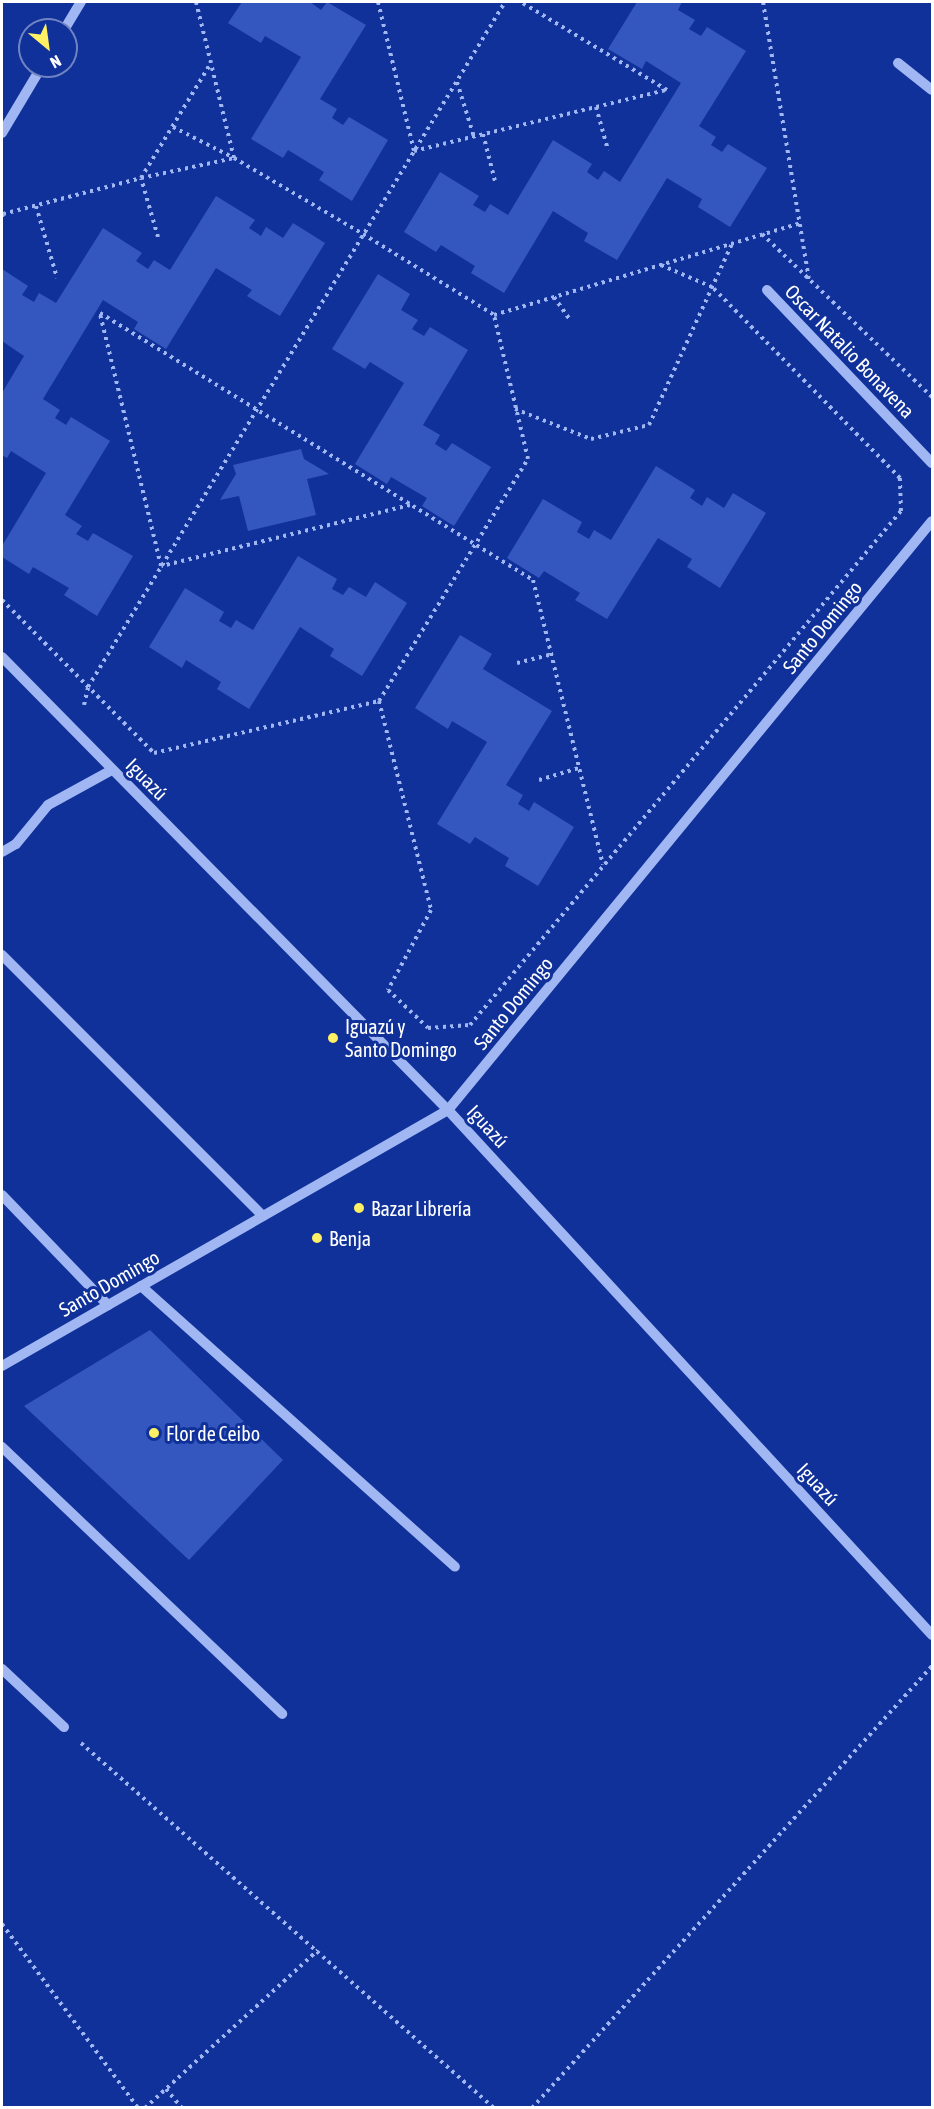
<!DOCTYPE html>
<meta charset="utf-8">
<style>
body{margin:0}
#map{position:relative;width:934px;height:2109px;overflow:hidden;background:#103199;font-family:"Asap Condensed",sans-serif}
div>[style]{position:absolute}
.building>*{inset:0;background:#3457bf}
.path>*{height:4px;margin-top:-2px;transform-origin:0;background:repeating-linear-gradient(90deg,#a1b7f4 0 3px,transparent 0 7.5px)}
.minor>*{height:10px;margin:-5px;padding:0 5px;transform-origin:5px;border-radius:5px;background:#a1b7f4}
.dots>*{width:16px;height:16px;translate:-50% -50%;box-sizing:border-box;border:3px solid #103199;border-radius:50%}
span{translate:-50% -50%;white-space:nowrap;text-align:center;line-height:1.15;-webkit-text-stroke:6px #103199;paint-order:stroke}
.street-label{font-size:20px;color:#fff}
.poi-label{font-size:20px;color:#fff}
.left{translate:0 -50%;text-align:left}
.frame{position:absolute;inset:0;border:3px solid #fff;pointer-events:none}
.north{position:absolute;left:18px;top:18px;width:60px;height:60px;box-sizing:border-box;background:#103199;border:2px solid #7083c2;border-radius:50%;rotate:151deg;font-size:16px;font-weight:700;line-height:24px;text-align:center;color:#fff}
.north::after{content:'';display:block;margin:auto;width:21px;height:27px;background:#fff064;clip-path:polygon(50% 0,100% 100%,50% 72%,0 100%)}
</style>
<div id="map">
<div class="building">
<i style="clip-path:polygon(242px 2px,310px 2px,321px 10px,327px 2px,366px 25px,320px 99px,337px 109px,332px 118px,343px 125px,349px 117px,388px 140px,352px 201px,319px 180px,324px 172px,288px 150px,283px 158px,251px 139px,301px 57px,265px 36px,261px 43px,228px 23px)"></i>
<i style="clip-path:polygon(637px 2px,682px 2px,678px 10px,695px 20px,689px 29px,701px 36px,707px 27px,746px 51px,699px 126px,716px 137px,711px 145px,722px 152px,728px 144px,767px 168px,730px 227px,698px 207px,702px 199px,667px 178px,617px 260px,584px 241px,588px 233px,553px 211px,504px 293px,471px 273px,475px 266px,441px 245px,436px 252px,404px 232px,440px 172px,479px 196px,473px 205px,485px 212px,490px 204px,508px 215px,553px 140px,592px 164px,587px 172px,598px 180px,604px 171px,620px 182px,681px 83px,646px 61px,642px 69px,608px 49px)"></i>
<i style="clip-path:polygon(216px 196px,255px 220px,249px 228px,261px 236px,266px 227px,283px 238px,293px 223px,325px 243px,280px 316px,247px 296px,252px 290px,216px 268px,166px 349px,134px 329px,138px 322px,103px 300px,43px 399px,60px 410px,55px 418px,66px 425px,71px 417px,110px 441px,65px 515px,82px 526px,76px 534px,88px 541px,93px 533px,133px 556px,97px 616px,64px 595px,69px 588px,33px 567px,29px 574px,2px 557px,2px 546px,46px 473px,11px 451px,7px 458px,2px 455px,2px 393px,24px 356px,2px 341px,2px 269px,28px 286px,22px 295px,34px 302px,39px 293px,56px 303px,103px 228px,142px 253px,136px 261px,148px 269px,154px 260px,170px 270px)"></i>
<i style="clip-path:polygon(378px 274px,410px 294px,401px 310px,418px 320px,412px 329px,424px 336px,430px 327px,468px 350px,423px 425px,440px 435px,435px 444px,446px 451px,452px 443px,491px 467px,454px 526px,422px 506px,427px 498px,391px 477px,387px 484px,355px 464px,404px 383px,370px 362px,365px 369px,332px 349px)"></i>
<i style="clip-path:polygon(301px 449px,304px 459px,329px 474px,307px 479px,316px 515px,248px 531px,239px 496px,220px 500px,236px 474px,233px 465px)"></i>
<i style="clip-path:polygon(656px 466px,695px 490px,690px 498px,702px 506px,707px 497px,724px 508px,733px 493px,766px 513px,720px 588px,687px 567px,692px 559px,658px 538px,607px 619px,575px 600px,580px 593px,544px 571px,539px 578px,507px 558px,543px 499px,582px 522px,577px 532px,589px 539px,594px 530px,611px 540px)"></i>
<i style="clip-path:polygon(298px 556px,337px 579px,332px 589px,343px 595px,349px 587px,366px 597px,375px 582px,407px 603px,362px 676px,330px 656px,334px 649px,300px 627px,249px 709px,217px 689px,221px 682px,186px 660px,182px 668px,149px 647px,185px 588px,224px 612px,219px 621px,231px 628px,236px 620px,253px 630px)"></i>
<i style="clip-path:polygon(460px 635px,492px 654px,483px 669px,552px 711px,506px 785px,523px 795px,518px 804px,529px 811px,534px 802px,574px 827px,538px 886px,505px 866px,509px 858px,475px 837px,470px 844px,437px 824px,487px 742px,452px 721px,448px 729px,415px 708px)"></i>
<i style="clip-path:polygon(150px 1330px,283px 1460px,189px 1560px,24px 1406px)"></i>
</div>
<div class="path">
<i style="left:378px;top:2px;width:153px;rotate:76.4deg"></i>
<i style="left:414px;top:151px;width:260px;rotate:-13.6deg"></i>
<i style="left:667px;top:90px;width:170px;rotate:-148.9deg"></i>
<i style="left:763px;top:2px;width:282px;rotate:80.6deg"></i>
<i style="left:457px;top:82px;width:58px;rotate:72.8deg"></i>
<i style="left:596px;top:107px;width:45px;rotate:74.4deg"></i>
<i style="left:173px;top:127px;width:68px;rotate:26.9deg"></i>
<i style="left:234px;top:158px;width:150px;rotate:30.5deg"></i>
<i style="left:363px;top:234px;width:154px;rotate:31.7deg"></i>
<i style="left:494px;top:315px;width:320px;rotate:-16.7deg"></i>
<i style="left:483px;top:134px;width:49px;rotate:75.7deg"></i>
<i style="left:36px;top:206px;width:75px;rotate:73.7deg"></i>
<i style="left:2px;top:217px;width:3px;rotate:-72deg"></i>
<i style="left:3px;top:214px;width:143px;rotate:-14.6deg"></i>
<i style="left:141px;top:178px;width:135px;rotate:-58.7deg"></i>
<i style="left:211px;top:63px;width:63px;rotate:-103.8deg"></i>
<i style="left:762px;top:234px;width:236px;rotate:43.8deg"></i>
<i style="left:158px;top:237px;width:61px;rotate:-106.1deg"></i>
<i style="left:141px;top:178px;width:95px;rotate:-12.1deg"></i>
<i style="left:234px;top:158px;width:97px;rotate:-103.7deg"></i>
<i style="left:554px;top:297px;width:29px;rotate:55deg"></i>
<i style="left:515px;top:409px;width:82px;rotate:21.5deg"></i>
<i style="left:591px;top:439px;width:60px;rotate:-13.6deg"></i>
<i style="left:649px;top:425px;width:199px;rotate:-65.4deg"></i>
<i style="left:410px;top:505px;width:256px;rotate:166.2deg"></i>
<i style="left:161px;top:566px;width:260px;rotate:-103.6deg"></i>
<i style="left:100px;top:313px;width:509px;rotate:31.66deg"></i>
<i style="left:533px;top:580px;width:293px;rotate:76.2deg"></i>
<i style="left:2px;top:600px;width:216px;rotate:45.2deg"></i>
<i style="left:154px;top:753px;width:231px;rotate:-13deg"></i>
<i style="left:379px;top:701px;width:215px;rotate:76deg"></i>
<i style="left:431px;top:910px;width:91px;rotate:118.3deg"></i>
<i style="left:388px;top:990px;width:55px;rotate:43.5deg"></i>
<i style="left:428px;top:1028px;width:42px;rotate:-4.1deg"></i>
<i style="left:470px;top:1025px;width:671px;rotate:-50.02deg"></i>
<i style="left:901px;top:511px;width:33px;rotate:-92deg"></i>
<i style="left:900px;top:478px;width:268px;rotate:-134.5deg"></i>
<i style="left:712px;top:287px;width:56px;rotate:-156.7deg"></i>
<i style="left:517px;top:663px;width:36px;rotate:-14deg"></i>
<i style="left:379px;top:701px;width:284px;rotate:-58.4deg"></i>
<i style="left:528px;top:459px;width:148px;rotate:-103.3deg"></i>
<i style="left:84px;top:705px;width:18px;rotate:-77deg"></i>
<i style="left:88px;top:687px;width:802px;rotate:-58.67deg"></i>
<i style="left:539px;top:780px;width:42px;rotate:-16.7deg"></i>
<i style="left:81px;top:1743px;width:551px;rotate:41.47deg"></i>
<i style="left:2px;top:1924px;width:229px;rotate:53.5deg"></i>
<i style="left:166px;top:2089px;width:25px;rotate:50deg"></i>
<i style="left:145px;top:2108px;width:234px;rotate:-42.4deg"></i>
<i style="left:532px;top:2108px;width:596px;rotate:-47.86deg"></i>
</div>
<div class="minor">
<i style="left:64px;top:30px;width:33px;rotate:-59deg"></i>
<i style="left:898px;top:63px;width:43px;rotate:38.5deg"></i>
<i style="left:2px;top:133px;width:78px;rotate:-59.2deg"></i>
<i style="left:767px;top:290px;width:239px;rotate:46.4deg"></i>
<i style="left:2px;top:657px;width:636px;rotate:45.45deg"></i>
<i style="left:448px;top:1110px;width:714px;rotate:47.33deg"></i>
<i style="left:2px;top:852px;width:16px;rotate:-30deg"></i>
<i style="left:16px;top:844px;width:50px;rotate:-50.6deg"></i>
<i style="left:48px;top:805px;width:73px;rotate:-28.7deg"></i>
<i style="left:2px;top:955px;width:369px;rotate:45deg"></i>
<i style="left:2px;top:1195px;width:153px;rotate:46.1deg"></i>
<i style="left:141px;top:1286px;width:421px;rotate:41.8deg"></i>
<i style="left:2px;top:1366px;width:514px;rotate:-29.86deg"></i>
<i style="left:448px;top:1110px;width:762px;rotate:-50.59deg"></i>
<i style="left:2px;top:1447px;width:387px;rotate:43.6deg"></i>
<i style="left:2px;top:1669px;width:85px;rotate:43.1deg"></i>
</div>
<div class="dots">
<i style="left:333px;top:1038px;background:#fff064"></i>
<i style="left:359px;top:1208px;background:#fff064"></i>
<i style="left:317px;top:1238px;background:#fff064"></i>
<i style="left:154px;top:1433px;background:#fff064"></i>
</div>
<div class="street-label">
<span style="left:850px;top:351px;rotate:46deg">Oscar Natalio Bonavena</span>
<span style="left:822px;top:627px;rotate:-51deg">Santo Domingo</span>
<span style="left:147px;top:779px;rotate:45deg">Iguazú</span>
<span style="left:513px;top:1003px;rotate:-51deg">Santo Domingo</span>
<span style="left:488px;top:1126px;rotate:47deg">Iguazú</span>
<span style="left:109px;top:1283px;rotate:-30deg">Santo Domingo</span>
<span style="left:818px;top:1484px;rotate:47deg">Iguazú</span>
</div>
<div class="poi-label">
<span class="left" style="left:345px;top:1038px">Iguazú y<br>Santo Domingo</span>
<span class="left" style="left:371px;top:1208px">Bazar Librería</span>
<span class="left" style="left:329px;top:1238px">Benja</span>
<span class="left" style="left:166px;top:1433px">Flor de Ceibo</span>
</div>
<div class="frame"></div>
<div class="north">N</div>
</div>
